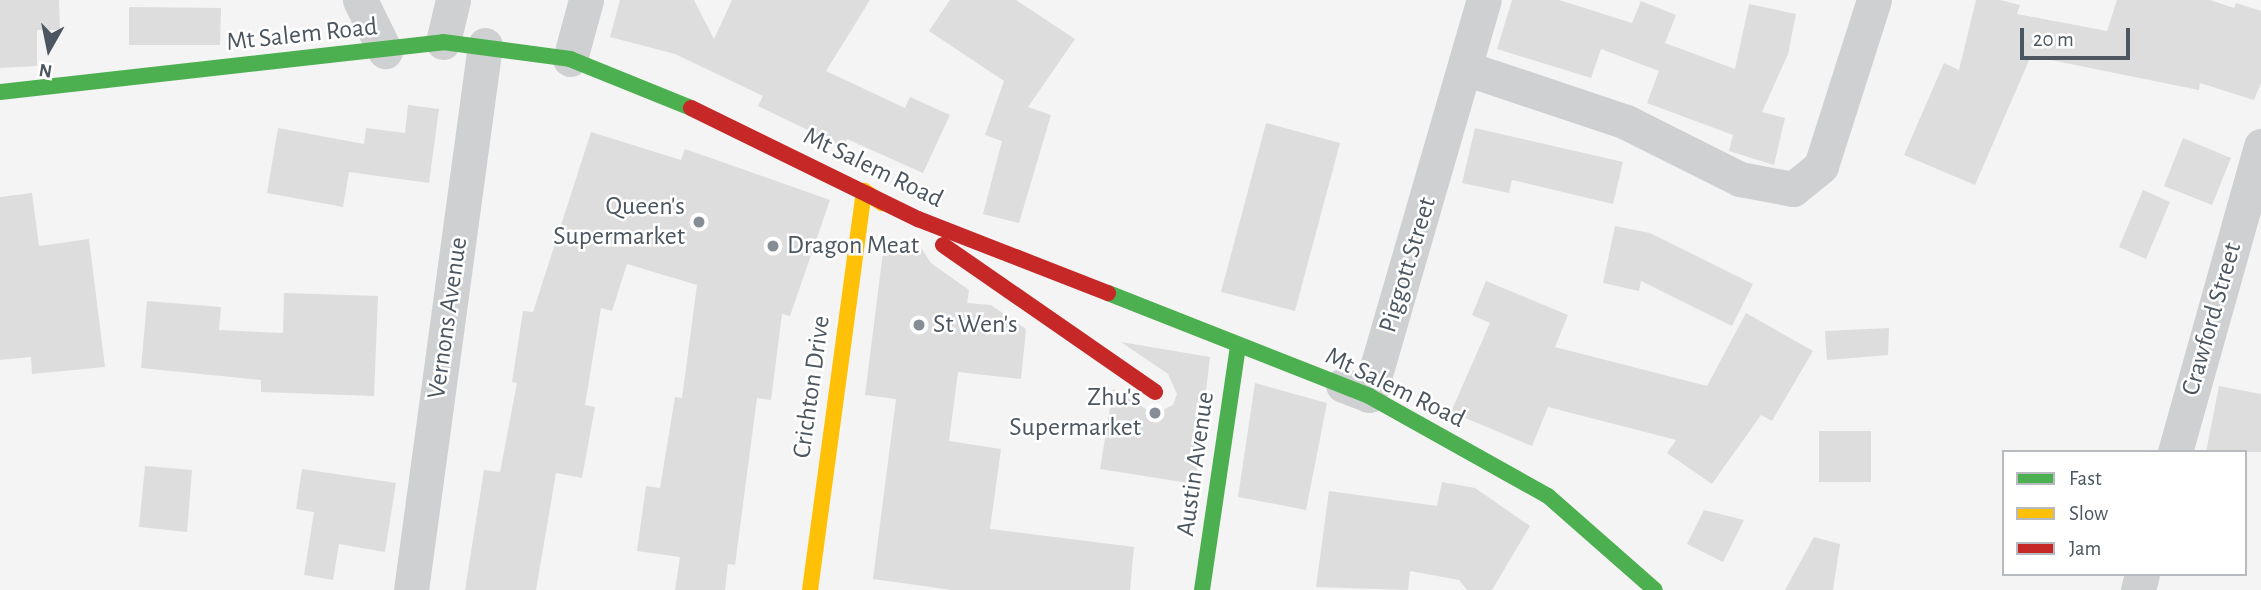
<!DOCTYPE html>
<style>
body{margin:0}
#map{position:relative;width:2261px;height:590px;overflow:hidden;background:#f4f4f4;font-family:"Alegreya Sans",sans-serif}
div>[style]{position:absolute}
.building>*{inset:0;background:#ddddde}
.street>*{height:35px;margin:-17.5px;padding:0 17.5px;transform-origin:17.5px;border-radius:17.5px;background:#ced0d2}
.fast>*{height:16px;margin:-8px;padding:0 8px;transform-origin:8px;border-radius:8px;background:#4caf50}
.slow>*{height:16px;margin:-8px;padding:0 8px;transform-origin:8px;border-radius:8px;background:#ffc107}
.jam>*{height:16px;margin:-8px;padding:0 8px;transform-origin:8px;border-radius:8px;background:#c62828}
.dots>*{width:19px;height:19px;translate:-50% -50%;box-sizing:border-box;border:4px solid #fff;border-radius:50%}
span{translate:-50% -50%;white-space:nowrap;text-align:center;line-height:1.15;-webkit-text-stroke:5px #fff;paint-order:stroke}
.street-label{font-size:26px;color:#4b5660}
.poi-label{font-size:26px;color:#4b5660}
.right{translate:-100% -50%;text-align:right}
.left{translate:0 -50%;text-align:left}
.legend{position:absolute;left:2002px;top:450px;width:245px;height:126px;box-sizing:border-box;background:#fff;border:2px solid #b7bbbf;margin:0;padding:9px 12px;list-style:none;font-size:21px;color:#4b5660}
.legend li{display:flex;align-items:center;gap:14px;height:35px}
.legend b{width:35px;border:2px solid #b7bbbf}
.north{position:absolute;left:14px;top:14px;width:70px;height:70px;-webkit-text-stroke:5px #fff;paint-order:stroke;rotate:189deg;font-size:19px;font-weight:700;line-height:28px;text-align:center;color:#4b5660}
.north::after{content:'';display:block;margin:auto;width:24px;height:32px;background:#4b5660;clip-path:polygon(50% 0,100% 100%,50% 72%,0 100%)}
.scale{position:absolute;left:2020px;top:28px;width:110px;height:32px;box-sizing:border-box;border:4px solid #4b5660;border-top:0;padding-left:9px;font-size:21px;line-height:24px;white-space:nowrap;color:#4b5660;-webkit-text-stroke:5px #fff;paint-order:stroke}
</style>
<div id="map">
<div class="building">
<i style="clip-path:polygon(0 0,59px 0,60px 30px,37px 30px,37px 66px,0 68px)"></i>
<i style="clip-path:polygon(620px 0,694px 0,714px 39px,732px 0,870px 0,826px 71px,905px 108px,910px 97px,950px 115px,923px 173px,847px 139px,843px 147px,758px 106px,763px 96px,675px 54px,610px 37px)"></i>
<i style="clip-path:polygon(950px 0,1016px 0,1075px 39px,1028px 107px,1051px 115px,1019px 223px,983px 214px,1002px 141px,985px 135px,1004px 81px,929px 31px)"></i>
<i style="clip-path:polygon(1512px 0,1559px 0,1632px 23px,1641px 1px,1676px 15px,1665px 43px,1735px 69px,1749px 4px,1796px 14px,1788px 54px,1762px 112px,1785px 118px,1774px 165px,1729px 151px,1733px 135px,1647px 103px,1659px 71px,1601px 49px,1591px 78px,1497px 49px)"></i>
<i style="clip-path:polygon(1976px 0,2000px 0,2020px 5px,2017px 14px,2107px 31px,2117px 0,2210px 0,2234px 8px,2236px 3px,2261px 11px,2261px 83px,2254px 100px,2200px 83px,2199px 90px,2031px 56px,1975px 185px,1904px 155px,1944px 63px,1959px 70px)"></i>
<i style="clip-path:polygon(129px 7px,221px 8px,220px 45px,129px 45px)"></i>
<i style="clip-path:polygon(408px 105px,439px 109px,429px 183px,349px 172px,343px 207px,267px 193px,278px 128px,364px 144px,366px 128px,405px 133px)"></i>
<i style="clip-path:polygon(1266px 123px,1340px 143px,1295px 311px,1221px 292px)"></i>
<i style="clip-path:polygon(1475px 128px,1623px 162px,1613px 204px,1512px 180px,1509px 193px,1462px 183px)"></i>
<i style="clip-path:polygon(591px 132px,681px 160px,685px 149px,830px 200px,790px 316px,782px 314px,771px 400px,757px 398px,735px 565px,728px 564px,725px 590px,675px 590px,680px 557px,637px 551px,646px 486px,660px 488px,675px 397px,682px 398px,697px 285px,627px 264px,612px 311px,601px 308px,585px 405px,595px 407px,582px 478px,556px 473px,536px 590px,465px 590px,484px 470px,500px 472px,517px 383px,512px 382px,523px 311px,533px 312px)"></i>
<i style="clip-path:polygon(2183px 138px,2231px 158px,2212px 205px,2164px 186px)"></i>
<i style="clip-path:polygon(2143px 190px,2170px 202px,2146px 259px,2119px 247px)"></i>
<i style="clip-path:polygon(32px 193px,39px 246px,89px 239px,105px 367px,32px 374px,31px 357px,0 360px,0 197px)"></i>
<i style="clip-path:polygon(1615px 226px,1650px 233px,1753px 284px,1732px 326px,1641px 281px,1639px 291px,1603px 283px)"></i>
<i style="clip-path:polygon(884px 244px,922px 249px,931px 263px,969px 290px,967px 303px,991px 305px,1026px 329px,1021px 379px,958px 372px,949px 441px,1001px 449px,990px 529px,1134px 547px,1130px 590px,952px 590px,873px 579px,896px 399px,865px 395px)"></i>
<i style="clip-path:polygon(1486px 281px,1568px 315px,1555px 347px,1707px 386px,1746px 313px,1813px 351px,1772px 421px,1761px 415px,1712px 484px,1667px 453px,1676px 440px,1548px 407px,1532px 446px,1451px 412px,1490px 323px,1472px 315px)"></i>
<i style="clip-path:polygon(284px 293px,378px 296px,374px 396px,261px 392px,261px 380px,141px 368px,147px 301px,221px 307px,219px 330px,283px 333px)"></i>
<i style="clip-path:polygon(1889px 328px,1888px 355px,1827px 360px,1825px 331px)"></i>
<i style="clip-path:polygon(1121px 342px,1210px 357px,1195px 484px,1100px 469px,1113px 389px,1154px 414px,1173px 405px,1177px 394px,1168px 374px)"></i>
<i style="clip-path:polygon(1255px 383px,1327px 403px,1306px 510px,1238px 497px)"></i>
<i style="clip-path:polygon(2219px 386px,2261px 394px,2261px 452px,2206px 452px)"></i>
<i style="clip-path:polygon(1819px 431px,1871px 431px,1871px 482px,1819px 482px)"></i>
<i style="clip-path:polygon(145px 466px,192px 470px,187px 532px,139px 527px)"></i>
<i style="clip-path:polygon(302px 469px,396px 483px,385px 552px,339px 544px,333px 580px,304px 575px,314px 512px,296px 509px)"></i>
<i style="clip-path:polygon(1442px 482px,1475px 488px,1530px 526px,1492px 590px,1467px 590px,1459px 580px,1410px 571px,1408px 590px,1316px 587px,1329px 491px,1437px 506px)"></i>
<i style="clip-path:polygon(1704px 510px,1744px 520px,1723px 562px,1687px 544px)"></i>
<i style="clip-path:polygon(1814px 537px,1840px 544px,1833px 590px,1785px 590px)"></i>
</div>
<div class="street">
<i style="left:360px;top:0;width:57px;rotate:63.9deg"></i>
<i style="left:443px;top:42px;width:43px;rotate:-76.6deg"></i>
<i style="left:570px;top:59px;width:61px;rotate:-74.8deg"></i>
<i style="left:1468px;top:69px;width:167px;rotate:18.5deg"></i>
<i style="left:1626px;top:122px;width:127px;rotate:26.6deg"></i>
<i style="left:1740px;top:179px;width:54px;rotate:10.7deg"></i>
<i style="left:1793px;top:189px;width:36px;rotate:-39deg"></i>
<i style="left:1821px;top:166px;width:174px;rotate:-72.3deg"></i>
<i style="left:1343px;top:385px;width:28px;rotate:21deg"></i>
<i style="left:1369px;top:395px;width:411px;rotate:-73.8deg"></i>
<i style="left:2175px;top:452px;width:318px;rotate:-74.3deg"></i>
<i style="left:411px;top:590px;width:550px;rotate:-82.27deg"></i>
<i style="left:2138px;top:590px;width:16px;rotate:-76deg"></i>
</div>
<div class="fast">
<i style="left:0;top:92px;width:446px;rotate:-6.4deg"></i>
<i style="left:443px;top:42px;width:128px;rotate:7.6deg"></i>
<i style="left:570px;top:59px;width:131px;rotate:22deg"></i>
<i style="left:1108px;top:293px;width:281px;rotate:21.5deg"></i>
<i style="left:1369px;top:396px;width:205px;rotate:29.2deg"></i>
<i style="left:1548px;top:496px;width:142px;rotate:41.3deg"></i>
<i style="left:1202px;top:590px;width:248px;rotate:-81.6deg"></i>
</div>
<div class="slow">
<i style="left:810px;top:590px;width:403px;rotate:-82.3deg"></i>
<i style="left:864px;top:191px;width:22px;rotate:34deg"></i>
</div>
<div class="jam">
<i style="left:691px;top:108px;width:253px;rotate:26.1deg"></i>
<i style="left:918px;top:219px;width:204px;rotate:21.3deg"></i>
<i style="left:943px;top:245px;width:258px;rotate:34.7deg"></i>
</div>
<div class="dots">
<i style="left:699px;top:222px;background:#868d94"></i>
<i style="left:773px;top:246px;background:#868d94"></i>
<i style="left:919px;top:325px;background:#868d94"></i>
<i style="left:1155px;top:413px;background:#868d94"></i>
</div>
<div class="street-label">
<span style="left:302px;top:35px;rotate:-6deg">Mt Salem Road</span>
<span style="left:873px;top:168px;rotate:26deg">Mt Salem Road</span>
<span style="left:1408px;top:265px;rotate:-73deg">Piggott Street</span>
<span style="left:448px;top:318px;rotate:-82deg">Vernons Avenue</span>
<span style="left:2212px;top:319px;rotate:-74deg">Crawford Street</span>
<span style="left:812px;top:387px;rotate:-82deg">Crichton Drive</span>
<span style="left:1395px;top:388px;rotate:26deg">Mt Salem Road</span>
<span style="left:1196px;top:464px;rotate:-82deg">Austin Avenue</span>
</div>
<div class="poi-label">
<span class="right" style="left:685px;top:222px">Queen's<br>Supermarket</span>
<span class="left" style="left:787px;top:246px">Dragon Meat</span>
<span class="left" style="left:933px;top:325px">St Wen's</span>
<span class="right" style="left:1141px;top:413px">Zhu's<br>Supermarket</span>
</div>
<ul class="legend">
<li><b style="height:9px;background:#4caf50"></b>Fast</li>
<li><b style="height:9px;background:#ffc107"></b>Slow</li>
<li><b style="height:9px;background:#c62828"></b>Jam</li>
</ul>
<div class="north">N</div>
<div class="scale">20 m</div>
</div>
